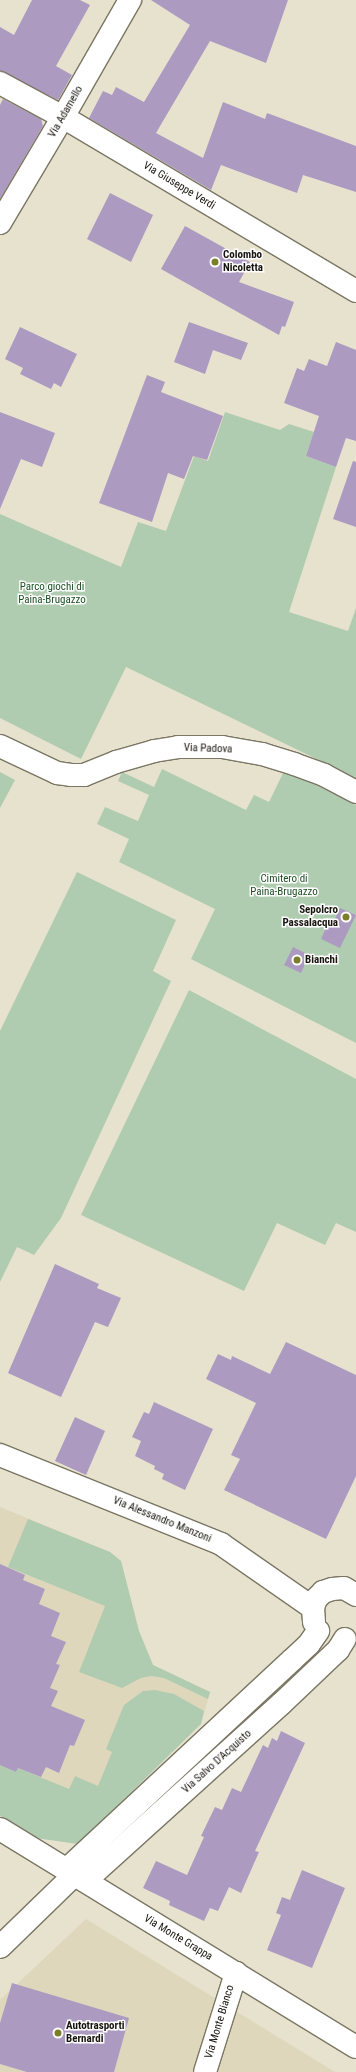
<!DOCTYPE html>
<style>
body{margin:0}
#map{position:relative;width:356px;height:2072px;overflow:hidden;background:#e7e2ce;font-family:"Roboto Condensed",sans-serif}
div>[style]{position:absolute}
.built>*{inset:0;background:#ded7bc}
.green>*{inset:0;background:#afccb0}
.building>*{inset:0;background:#ad9ac1}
.roads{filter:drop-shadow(1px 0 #7a7663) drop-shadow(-1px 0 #7a7663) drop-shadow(0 1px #7a7663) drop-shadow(0 -1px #7a7663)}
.minor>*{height:22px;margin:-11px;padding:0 11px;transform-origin:11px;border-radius:11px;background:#fff}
.dots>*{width:11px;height:11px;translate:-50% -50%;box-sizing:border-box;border:2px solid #fff;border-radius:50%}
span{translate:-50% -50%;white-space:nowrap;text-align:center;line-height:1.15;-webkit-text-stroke:3px #fff;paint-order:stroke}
.street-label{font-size:11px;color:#16140d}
.poi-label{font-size:11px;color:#16140d;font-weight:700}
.left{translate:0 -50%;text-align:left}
.right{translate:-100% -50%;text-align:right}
.park-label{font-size:11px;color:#1c4e23}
</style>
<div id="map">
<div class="built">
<i style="clip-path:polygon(0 1507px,110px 1552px,121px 1561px,139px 1631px,153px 1665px,210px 1692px,201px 1724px,78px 1844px,36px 1838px,0 1816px)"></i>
<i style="clip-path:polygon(86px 1919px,335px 2072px,0 2072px,0 2000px)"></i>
</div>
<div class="green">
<i style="clip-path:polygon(225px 412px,280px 430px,289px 424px,314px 432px,306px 456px,336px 467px,289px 612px,348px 631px,356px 608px,356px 778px,126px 667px,81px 759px,0 718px,0 514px,121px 567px,138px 522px,166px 531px,194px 456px,208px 461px)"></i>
<i style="clip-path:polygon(162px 769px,246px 810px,254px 795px,269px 802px,285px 769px,356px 805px,356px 1043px,191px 959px,215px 909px,119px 862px,129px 839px,97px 824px,105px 807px,138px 821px,149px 795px,118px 781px,122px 772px,154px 787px)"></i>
<i style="clip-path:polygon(0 772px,15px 780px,0 808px)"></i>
<i style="clip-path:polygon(77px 872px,176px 920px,153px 971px,171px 981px,61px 1218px,34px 1255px,17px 1247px,0 1282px,0 1031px)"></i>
<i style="clip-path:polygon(189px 990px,356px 1079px,356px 1232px,336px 1223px,325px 1245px,277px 1223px,244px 1291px,81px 1215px)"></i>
<i style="clip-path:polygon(28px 1519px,110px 1552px,121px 1561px,139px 1631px,153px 1665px,210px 1692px,208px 1699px,164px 1678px,151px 1676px,141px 1678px,122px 1688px,79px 1672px,105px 1606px,8px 1567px)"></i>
<i style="clip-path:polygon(155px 1690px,174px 1694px,204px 1711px,201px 1724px,78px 1844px,36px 1838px,0 1816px,0 1765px,16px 1772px,18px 1768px,69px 1789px,75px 1776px,98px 1786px,112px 1752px,106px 1749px,124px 1705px,143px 1691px)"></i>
</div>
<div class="building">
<i style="clip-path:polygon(32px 0,80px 0,90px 5px,56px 66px,72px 75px,58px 100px,0 71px,0 27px,14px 35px)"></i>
<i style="clip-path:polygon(151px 0,288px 0,266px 63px,210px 41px,156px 133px,203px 158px,223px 102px,265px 119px,267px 113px,356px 146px,356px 192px,303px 175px,297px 193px,221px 165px,211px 190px,89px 118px,103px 91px,112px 95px,116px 87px,144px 102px,190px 25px)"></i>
<i style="clip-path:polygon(3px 99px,41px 119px,43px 126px,0 199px,0 105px)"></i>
<i style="clip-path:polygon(110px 193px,153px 215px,131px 262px,87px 239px)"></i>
<i style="clip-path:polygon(185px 226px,250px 262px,239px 282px,294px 302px,285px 327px,282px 326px,279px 335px,161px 269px)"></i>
<i style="clip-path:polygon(189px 322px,248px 343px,241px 360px,213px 350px,205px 374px,174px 362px)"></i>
<i style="clip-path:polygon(20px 327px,77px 354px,61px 387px,54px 383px,51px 389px,20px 374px,23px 368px,5px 359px)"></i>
<i style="clip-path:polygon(336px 342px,356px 350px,356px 441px,346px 438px,336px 467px,306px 456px,319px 416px,284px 403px,297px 368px,304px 371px,309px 359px,327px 366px)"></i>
<i style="clip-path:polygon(147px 375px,165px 382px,161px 392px,223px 416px,207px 460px,193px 456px,184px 479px,168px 473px,152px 522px,99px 503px)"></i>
<i style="clip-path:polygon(0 412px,55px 433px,42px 467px,21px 459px,0 509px)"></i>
<i style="clip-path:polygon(353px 461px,356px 462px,356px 527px,333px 519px)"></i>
<i style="clip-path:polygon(340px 908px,356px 915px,340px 948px,321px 939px,329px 921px,333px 923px)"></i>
<i style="clip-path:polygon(293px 947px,309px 955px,301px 973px,284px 965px)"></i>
<i style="clip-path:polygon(55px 1264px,99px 1284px,97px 1288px,121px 1298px,108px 1327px,95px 1322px,61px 1397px,8px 1373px)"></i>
<i style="clip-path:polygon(286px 1342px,356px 1375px,356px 1476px,326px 1539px,224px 1490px,240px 1459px,231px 1455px,256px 1403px,206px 1379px,218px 1354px,231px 1360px,232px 1356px,270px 1374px)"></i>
<i style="clip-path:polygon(154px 1402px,213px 1429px,185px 1490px,162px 1479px,164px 1474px,154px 1469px,155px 1466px,135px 1456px,141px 1441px,132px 1437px,144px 1412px,149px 1414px)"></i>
<i style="clip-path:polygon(75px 1417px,105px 1431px,86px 1475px,55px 1461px)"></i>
<i style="clip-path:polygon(0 1564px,25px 1575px,23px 1580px,45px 1589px,39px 1604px,60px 1613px,51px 1636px,66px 1642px,56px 1664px,60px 1665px,50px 1688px,58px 1691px,51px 1706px,85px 1720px,74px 1746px,70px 1745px,59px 1773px,46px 1767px,41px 1777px,18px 1768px,16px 1772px,0 1765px)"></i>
<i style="clip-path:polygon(281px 1731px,305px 1743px,255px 1851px,259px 1852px,241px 1893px,229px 1887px,218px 1911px,210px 1908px,204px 1921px,169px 1905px,170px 1901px,143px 1888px,156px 1861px,187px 1875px,204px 1837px,201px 1836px,215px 1807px,222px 1810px,232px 1788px,241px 1792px,263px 1745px,268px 1748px,272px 1738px,277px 1741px)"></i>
<i style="clip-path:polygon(302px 1870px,345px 1888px,312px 1968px,267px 1950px,281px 1915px,276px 1913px,282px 1897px,290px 1900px)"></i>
<i style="clip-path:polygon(12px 1983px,129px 2018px,114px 2072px,27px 2072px,0 2064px,0 2023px)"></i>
</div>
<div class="roads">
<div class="minor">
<i style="left:0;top:83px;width:72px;rotate:28.4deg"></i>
<i style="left:63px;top:117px;width:341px;rotate:30.7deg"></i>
<i style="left:0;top:223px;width:123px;rotate:-59.3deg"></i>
<i style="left:63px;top:117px;width:135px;rotate:-60.2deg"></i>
<i style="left:0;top:746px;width:63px;rotate:25.3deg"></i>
<i style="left:57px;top:773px;width:14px;rotate:8deg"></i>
<i style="left:71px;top:775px;width:13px"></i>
<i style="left:84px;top:775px;width:35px;rotate:-22deg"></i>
<i style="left:116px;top:762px;width:40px;rotate:-16deg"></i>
<i style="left:154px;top:751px;width:24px;rotate:-9deg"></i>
<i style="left:178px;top:747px;width:44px"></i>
<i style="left:222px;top:747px;width:41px;rotate:9.9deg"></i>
<i style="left:262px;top:754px;width:34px;rotate:17deg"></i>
<i style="left:294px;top:764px;width:32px;rotate:20deg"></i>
<i style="left:324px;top:775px;width:36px;rotate:28deg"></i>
<i style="left:0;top:1455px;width:238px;rotate:21.9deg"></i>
<i style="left:221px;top:1544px;width:112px;rotate:34.8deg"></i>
<i style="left:314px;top:1622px;width:14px;rotate:-94deg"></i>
<i style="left:313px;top:1608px;width:9px;rotate:-72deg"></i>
<i style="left:316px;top:1599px;width:10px;rotate:-45deg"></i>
<i style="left:323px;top:1592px;width:9px;rotate:-18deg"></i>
<i style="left:332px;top:1589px;width:12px;rotate:-5deg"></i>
<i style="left:344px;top:1588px;width:14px;rotate:30deg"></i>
<i style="left:0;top:1829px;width:417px;rotate:31.5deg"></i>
<i style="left:66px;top:1870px;width:309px;rotate:-42.9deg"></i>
<i style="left:292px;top:1660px;width:23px;rotate:-43deg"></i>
<i style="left:309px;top:1644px;width:16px;rotate:-55deg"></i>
<i style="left:85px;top:1881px;width:264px;rotate:-42.1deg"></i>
<i style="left:281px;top:1704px;width:79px;rotate:-43.5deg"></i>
<i style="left:338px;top:1650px;width:13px;rotate:-58deg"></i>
<i style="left:0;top:1947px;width:105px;rotate:-44.2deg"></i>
<i style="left:205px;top:2072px;width:104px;rotate:-72.6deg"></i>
</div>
</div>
<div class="dots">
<i style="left:215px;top:262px;background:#7c7f29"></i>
<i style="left:346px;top:917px;background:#7c7f29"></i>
<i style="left:297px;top:960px;background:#7c7f29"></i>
<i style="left:58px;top:2033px;background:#7c7f29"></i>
</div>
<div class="street-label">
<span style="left:66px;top:112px;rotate:-60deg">Via Adamello</span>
<span style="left:179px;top:186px;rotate:31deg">Via Giuseppe Verdi</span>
<span style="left:208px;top:749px;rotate:2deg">Via Padova</span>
<span style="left:162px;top:1520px;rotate:22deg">Via Alessandro Manzoni</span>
<span style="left:217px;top:1762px;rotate:-42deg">Via Salvo D'Acquisto</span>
<span style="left:178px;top:1938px;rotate:31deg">Via Monte Grappa</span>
<span style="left:220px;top:2022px;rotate:-73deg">Via Monte Bianco</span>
</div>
<div class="poi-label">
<span class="left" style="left:223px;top:262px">Colombo<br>Nicoletta</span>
<span class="right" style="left:338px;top:917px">Sepolcro<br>Passalacqua</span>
<span class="left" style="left:305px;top:960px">Bianchi</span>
<span class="left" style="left:66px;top:2033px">Autotrasporti<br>Bernardi</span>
</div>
<div class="park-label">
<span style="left:52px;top:594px">Parco giochi di<br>Paina-Brugazzo</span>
<span style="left:284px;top:886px">Cimitero di<br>Paina-Brugazzo</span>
</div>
</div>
